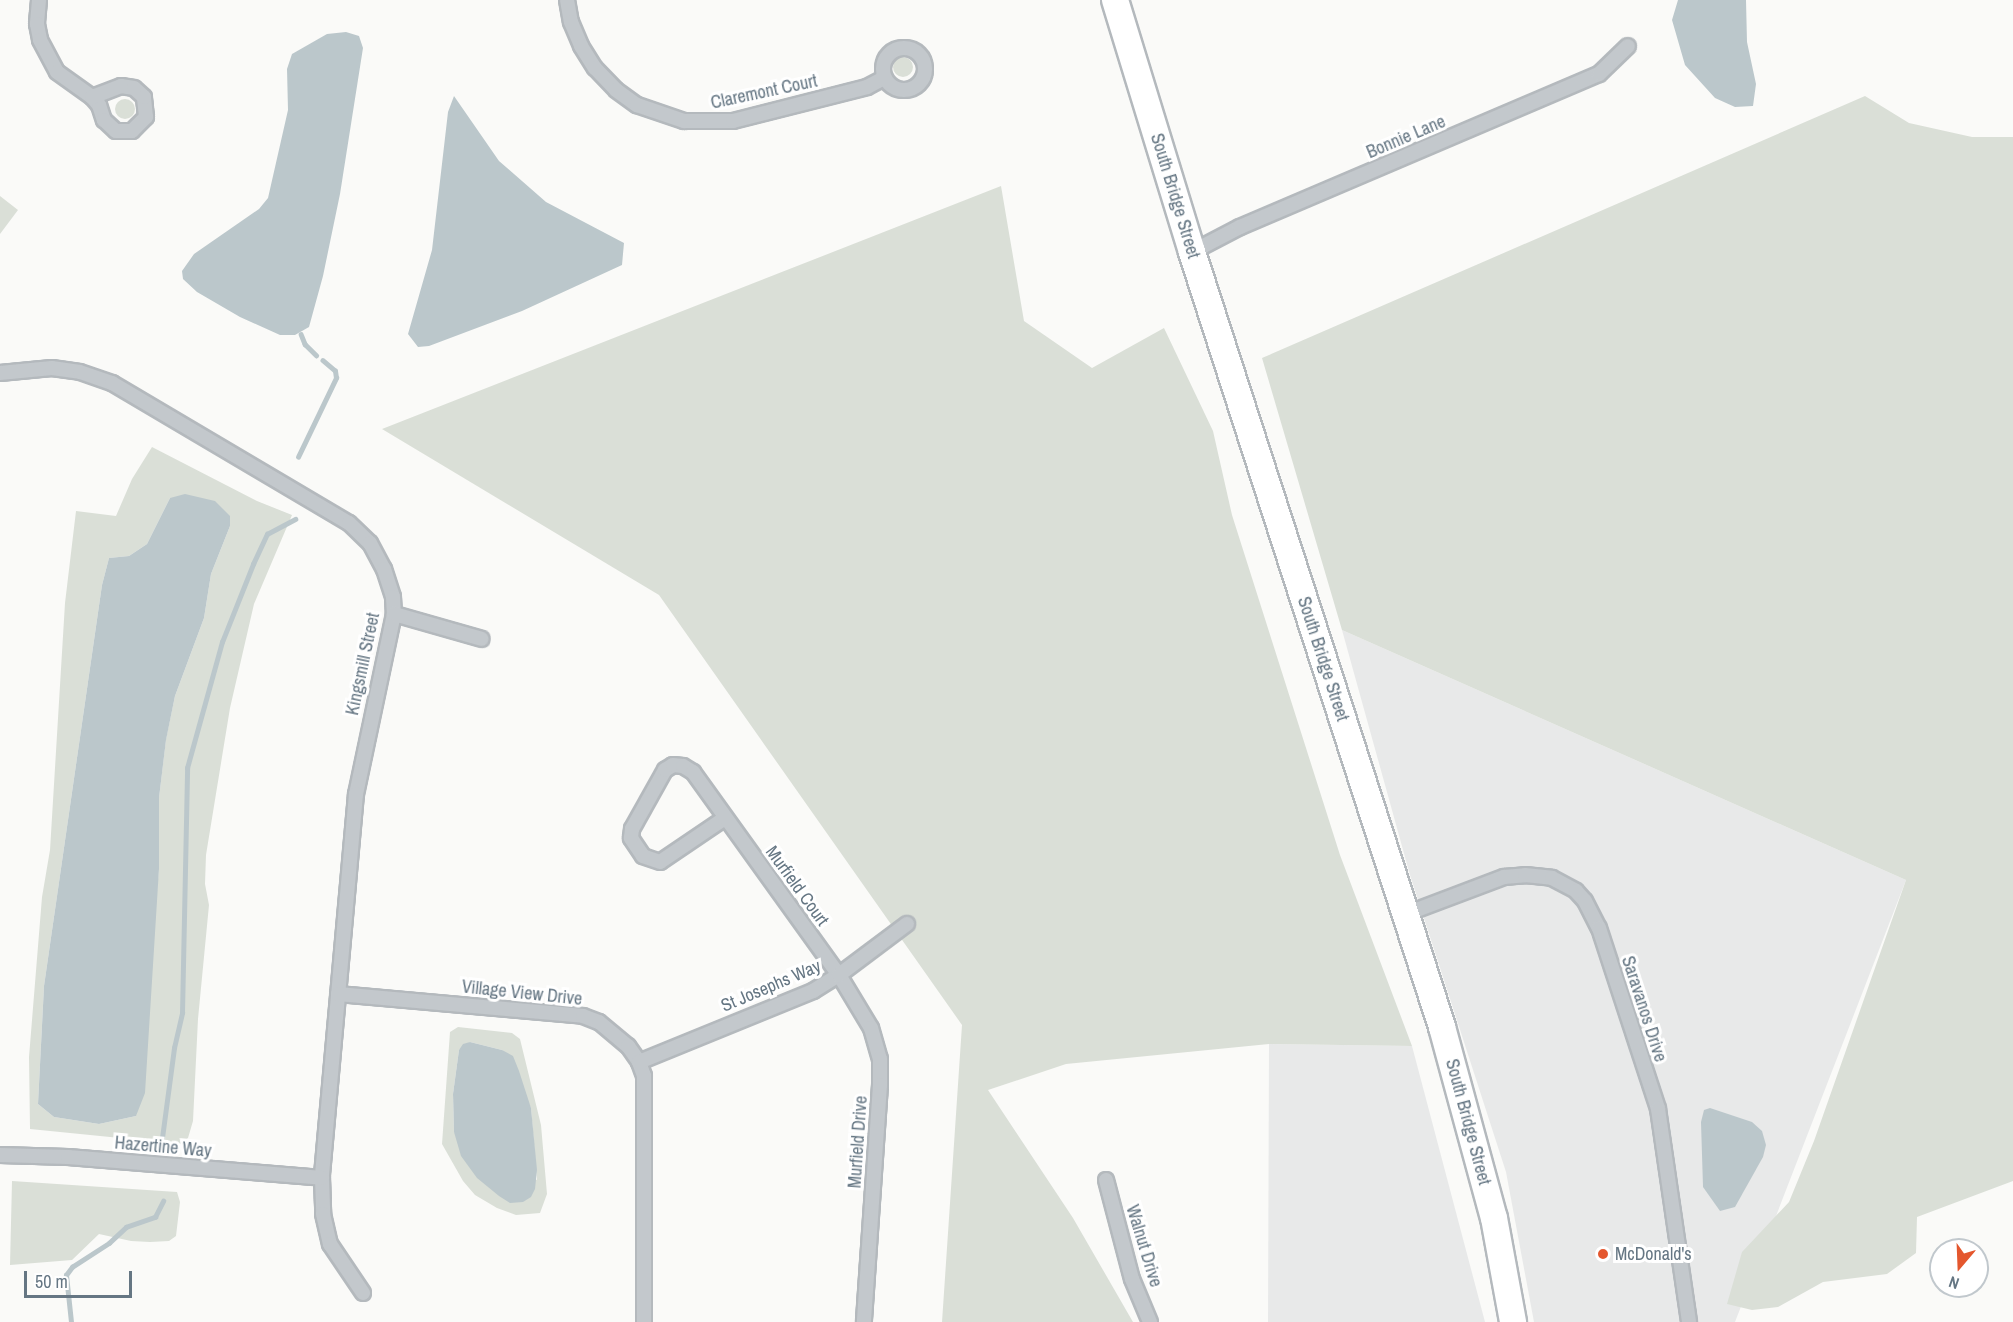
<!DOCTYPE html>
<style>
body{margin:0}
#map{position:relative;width:2013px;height:1322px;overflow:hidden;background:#fafaf8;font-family:"Archivo Narrow",sans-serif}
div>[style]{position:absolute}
.built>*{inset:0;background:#e8e9e9}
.green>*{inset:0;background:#dadfd7}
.round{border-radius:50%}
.water>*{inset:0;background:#bbc7cb}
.stream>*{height:4.5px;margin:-2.25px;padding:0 2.25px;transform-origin:2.25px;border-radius:2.25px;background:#bbc7cb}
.roads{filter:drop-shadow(2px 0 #b4b9bd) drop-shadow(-2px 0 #b4b9bd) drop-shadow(0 2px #b4b9bd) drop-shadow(0 -2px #b4b9bd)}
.street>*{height:14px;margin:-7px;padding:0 7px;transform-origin:7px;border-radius:7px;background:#c3c8cc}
.street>.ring{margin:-7px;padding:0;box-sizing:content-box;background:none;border:14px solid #c3c8cc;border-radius:50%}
.highway>*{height:26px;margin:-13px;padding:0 13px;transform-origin:13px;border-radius:13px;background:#fff}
.dots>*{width:16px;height:16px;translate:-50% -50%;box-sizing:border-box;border:3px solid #fff;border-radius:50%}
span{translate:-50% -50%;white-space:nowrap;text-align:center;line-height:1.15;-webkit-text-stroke:6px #fff;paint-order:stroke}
.street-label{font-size:18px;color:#657683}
.poi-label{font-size:18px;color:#657683}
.left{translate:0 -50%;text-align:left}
.north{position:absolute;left:1929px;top:1238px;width:60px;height:60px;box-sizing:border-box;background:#fff;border:2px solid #c1c8cd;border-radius:50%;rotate:199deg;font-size:16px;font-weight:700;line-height:24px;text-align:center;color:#657683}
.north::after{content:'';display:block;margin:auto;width:21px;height:27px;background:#e4572e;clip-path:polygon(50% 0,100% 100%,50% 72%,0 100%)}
.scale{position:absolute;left:24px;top:1271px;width:108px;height:27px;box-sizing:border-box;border:3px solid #657683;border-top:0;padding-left:8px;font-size:18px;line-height:21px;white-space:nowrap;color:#657683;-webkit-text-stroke:4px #fff;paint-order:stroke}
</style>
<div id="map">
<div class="built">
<i style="clip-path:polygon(1342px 630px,1906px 880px,1735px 1322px,1534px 1322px,1506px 1172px,1410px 875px)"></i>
<i style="clip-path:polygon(1269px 1044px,1412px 1046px,1485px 1322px,1268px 1322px)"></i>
</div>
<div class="green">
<i class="round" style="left:893px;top:57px;width:20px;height:20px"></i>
<i style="clip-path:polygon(1865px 96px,1909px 123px,1972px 137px,2013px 137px,2013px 1181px,1917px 1217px,1916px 1253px,1887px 1274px,1823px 1282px,1778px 1307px,1752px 1310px,1727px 1304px,1742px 1252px,1789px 1202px,1814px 1141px,1906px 880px,1342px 630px,1262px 358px)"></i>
<i class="round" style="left:115px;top:99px;width:20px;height:20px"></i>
<i style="clip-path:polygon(1001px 186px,1024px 321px,1092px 368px,1164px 328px,1213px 431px,1232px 515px,1340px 855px,1412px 1046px,1269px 1044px,1066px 1064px,988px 1090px,1073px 1218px,1133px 1322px,942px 1322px,962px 1025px,659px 595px,382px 429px)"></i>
<i style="clip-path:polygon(0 196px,18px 210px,0 234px)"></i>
<i style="clip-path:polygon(evenodd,152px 447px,257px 501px,292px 515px,254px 604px,230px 708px,206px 855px,205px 884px,209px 905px,198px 1019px,193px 1121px,188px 1138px,180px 1144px,30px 1129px,29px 1057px,42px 897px,50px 850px,65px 603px,76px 511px,116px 516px,132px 479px,152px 447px,170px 498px,230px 526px,211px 574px,204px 618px,175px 696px,166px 739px,159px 798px,159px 869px,136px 1116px,99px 1124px,54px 1117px,38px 1104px,44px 986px,102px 585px,109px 558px,129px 556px,147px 544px,170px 498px)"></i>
<i style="clip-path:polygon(evenodd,458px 1027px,512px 1033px,520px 1039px,541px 1125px,547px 1194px,540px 1213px,516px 1215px,497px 1208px,475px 1195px,463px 1181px,442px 1144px,450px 1032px,458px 1027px,470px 1042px,502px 1050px,531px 1108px,537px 1180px,454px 1132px,453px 1094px,459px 1050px,470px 1042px)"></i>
<i style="clip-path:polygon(12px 1181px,177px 1192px,180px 1202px,176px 1236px,169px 1241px,150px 1242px,131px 1241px,99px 1234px,72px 1260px,10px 1265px)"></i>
</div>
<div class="water">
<i style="clip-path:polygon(1678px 0,1746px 0,1747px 42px,1756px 84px,1753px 106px,1735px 107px,1715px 98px,1685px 65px,1672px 20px)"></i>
<i style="clip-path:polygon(346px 32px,359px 36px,363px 48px,340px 194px,323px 276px,309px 327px,295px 335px,280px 335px,240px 317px,197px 292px,183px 279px,182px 271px,194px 254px,259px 209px,268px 198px,288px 110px,287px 69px,292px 54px,327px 34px)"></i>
<i style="clip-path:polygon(454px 96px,499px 161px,546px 202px,624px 243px,622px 265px,522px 311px,429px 346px,418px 347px,408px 334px,432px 250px,448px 112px)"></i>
<i style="clip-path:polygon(185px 494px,215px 501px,230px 516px,230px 526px,211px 574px,204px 618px,175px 696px,166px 740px,159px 798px,159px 869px,145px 1093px,136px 1116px,99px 1124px,54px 1117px,38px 1104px,44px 986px,102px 585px,109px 558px,129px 556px,147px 544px,170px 498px)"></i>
<i style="clip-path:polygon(470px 1042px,502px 1050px,513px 1056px,519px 1071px,531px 1108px,537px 1170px,535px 1189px,531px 1197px,523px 1202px,510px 1203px,499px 1196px,477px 1178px,461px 1156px,454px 1132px,453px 1094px,459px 1050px,463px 1044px)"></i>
<i style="clip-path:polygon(1710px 1108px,1752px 1122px,1762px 1131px,1766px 1145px,1763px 1157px,1735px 1207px,1720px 1211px,1703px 1187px,1701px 1122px,1704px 1110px)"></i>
</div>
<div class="stream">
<i style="left:301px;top:334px;width:11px;rotate:68deg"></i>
<i style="left:305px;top:344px;width:16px;rotate:45deg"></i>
<i style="left:298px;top:457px;width:88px;rotate:-64.3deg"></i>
<i style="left:336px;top:378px;width:7px;rotate:-98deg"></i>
<i style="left:335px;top:371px;width:16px;rotate:-140deg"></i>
<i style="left:162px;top:1138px;width:91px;rotate:-82.4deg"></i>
<i style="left:174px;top:1048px;width:36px;rotate:-77deg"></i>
<i style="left:182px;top:1013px;width:245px;rotate:-88.8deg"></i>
<i style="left:187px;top:768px;width:131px;rotate:-74.5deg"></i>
<i style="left:222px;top:642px;width:84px;rotate:-68.3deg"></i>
<i style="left:253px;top:564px;width:33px;rotate:-65deg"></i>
<i style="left:267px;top:534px;width:32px;rotate:-28deg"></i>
<i style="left:71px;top:1322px;width:47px;rotate:-96.1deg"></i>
<i style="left:66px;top:1275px;width:10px;rotate:-53deg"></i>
<i style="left:72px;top:1267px;width:44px;rotate:-33deg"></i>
<i style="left:109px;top:1243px;width:23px;rotate:-43deg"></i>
<i style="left:126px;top:1227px;width:31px;rotate:-19deg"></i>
<i style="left:155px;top:1217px;width:18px;rotate:-63deg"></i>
</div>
<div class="roads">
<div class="street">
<i style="left:39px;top:0;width:24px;rotate:95deg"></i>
<i style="left:37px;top:24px;width:16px;rotate:79deg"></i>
<i style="left:40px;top:40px;width:36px;rotate:62deg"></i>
<i style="left:57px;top:72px;width:43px;rotate:35.5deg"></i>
<i style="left:92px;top:97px;width:11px;rotate:49deg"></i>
<i style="left:99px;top:105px;width:16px;rotate:72deg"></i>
<i style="left:104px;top:120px;width:16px;rotate:43deg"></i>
<i style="left:116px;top:131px;width:16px"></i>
<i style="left:132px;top:131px;width:20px;rotate:-45deg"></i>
<i style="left:146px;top:117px;width:20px;rotate:-96deg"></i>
<i style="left:144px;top:97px;width:13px;rotate:-138deg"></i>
<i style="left:134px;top:88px;width:13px;rotate:-171deg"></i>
<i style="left:121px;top:86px;width:31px;rotate:159deg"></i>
<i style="left:567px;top:0;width:22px;rotate:80deg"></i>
<i style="left:571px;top:22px;width:26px;rotate:67deg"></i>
<i style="left:581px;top:46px;width:26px;rotate:58deg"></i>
<i style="left:595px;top:68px;width:30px;rotate:46deg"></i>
<i style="left:616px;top:90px;width:26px;rotate:36deg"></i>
<i style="left:637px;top:105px;width:50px;rotate:18.8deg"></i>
<i style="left:684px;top:121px;width:49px"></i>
<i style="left:733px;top:121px;width:138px;rotate:-14.2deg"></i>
<i style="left:867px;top:87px;width:19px;rotate:-28deg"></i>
<i class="ring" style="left:883px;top:48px;width:28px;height:28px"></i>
<i style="left:1192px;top:252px;width:54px;rotate:-27.5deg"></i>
<i style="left:1240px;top:227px;width:390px;rotate:-23.1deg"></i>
<i style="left:1599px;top:74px;width:40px;rotate:-44deg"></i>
<i style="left:0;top:373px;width:52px;rotate:-5.5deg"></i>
<i style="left:52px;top:368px;width:28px;rotate:8deg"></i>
<i style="left:80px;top:372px;width:34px;rotate:19deg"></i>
<i style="left:112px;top:383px;width:275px;rotate:30.6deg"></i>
<i style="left:349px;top:523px;width:29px;rotate:44deg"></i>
<i style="left:370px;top:543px;width:30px;rotate:62deg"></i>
<i style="left:384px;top:569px;width:29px;rotate:72deg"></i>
<i style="left:393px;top:597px;width:17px;rotate:87deg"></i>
<i style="left:394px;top:614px;width:184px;rotate:101.9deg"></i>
<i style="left:356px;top:794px;width:386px;rotate:95.1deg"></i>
<i style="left:322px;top:1178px;width:36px;rotate:88deg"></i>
<i style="left:323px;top:1214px;width:31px;rotate:77deg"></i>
<i style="left:330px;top:1244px;width:59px;rotate:56deg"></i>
<i style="left:394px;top:614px;width:91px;rotate:15.9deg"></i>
<i style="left:725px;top:818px;width:78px;rotate:145.9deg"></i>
<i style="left:660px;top:862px;width:18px;rotate:-161deg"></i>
<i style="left:643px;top:856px;width:22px;rotate:-124deg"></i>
<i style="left:631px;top:838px;width:9px;rotate:-84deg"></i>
<i style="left:632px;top:829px;width:68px;rotate:-60.8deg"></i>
<i style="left:665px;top:770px;width:9px;rotate:-32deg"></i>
<i style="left:673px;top:765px;width:10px;rotate:6deg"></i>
<i style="left:683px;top:766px;width:12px;rotate:31deg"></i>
<i style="left:693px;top:772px;width:250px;rotate:54.3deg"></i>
<i style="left:839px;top:975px;width:62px;rotate:58.9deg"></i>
<i style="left:871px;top:1028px;width:32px;rotate:74deg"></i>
<i style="left:880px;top:1059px;width:26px;rotate:90deg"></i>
<i style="left:880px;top:1085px;width:238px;rotate:93.9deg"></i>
<i style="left:1406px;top:914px;width:105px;rotate:-20.7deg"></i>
<i style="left:1504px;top:877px;width:21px;rotate:-5deg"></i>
<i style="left:1525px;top:875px;width:27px;rotate:6deg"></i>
<i style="left:1552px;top:878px;width:27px;rotate:28deg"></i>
<i style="left:1576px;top:891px;width:13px;rotate:48deg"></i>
<i style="left:1585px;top:901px;width:30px;rotate:63deg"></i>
<i style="left:1599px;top:928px;width:190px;rotate:71.9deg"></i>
<i style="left:1658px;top:1109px;width:215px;rotate:81.7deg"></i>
<i style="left:338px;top:994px;width:246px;rotate:5.1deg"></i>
<i style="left:583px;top:1016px;width:17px;rotate:21deg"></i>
<i style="left:599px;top:1022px;width:38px;rotate:40deg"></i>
<i style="left:628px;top:1046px;width:19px;rotate:55deg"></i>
<i style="left:639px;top:1062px;width:15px;rotate:70deg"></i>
<i style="left:644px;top:1076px;width:246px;rotate:90deg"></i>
<i style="left:639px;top:1062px;width:188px;rotate:-22.2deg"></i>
<i style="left:813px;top:991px;width:31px;rotate:-32deg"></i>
<i style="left:839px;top:975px;width:85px;rotate:-36.9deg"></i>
<i style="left:0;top:1155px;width:68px;rotate:1.7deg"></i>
<i style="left:68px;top:1157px;width:255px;rotate:4.7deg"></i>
<i style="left:1106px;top:1180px;width:102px;rotate:75.3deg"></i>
<i style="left:1132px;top:1279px;width:47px;rotate:67.3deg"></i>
</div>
<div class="highway">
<i style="left:1115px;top:0;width:264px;rotate:73deg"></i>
<i style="left:1192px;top:252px;width:814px;rotate:72.12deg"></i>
<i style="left:1442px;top:1027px;width:198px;rotate:74.8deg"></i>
<i style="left:1494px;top:1218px;width:106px;rotate:79.6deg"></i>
</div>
</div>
<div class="dots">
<i style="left:1603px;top:1254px;background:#e4572e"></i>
</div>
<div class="street-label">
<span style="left:764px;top:92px;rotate:-12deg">Claremont Court</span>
<span style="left:1406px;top:137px;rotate:-23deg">Bonnie Lane</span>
<span style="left:1175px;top:196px;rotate:73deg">South Bridge Street</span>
<span style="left:1323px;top:659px;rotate:72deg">South Bridge Street</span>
<span style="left:363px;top:664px;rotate:-78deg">Kingsmill Street</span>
<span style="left:797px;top:886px;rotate:54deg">Murfield Court</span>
<span style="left:771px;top:986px;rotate:-23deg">St Josephs Way</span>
<span style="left:522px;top:993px;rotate:6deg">Village View Drive</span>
<span style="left:1644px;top:1009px;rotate:72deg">Saravanos Drive</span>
<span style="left:1468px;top:1122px;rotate:75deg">South Bridge Street</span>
<span style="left:858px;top:1142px;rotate:-86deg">Murfield Drive</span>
<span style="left:163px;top:1147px;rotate:5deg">Hazertine Way</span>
<span style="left:1144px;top:1246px;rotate:73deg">Walnut Drive</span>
</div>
<div class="poi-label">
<span class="left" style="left:1615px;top:1254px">McDonald's</span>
</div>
<div class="north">N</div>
<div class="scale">50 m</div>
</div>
